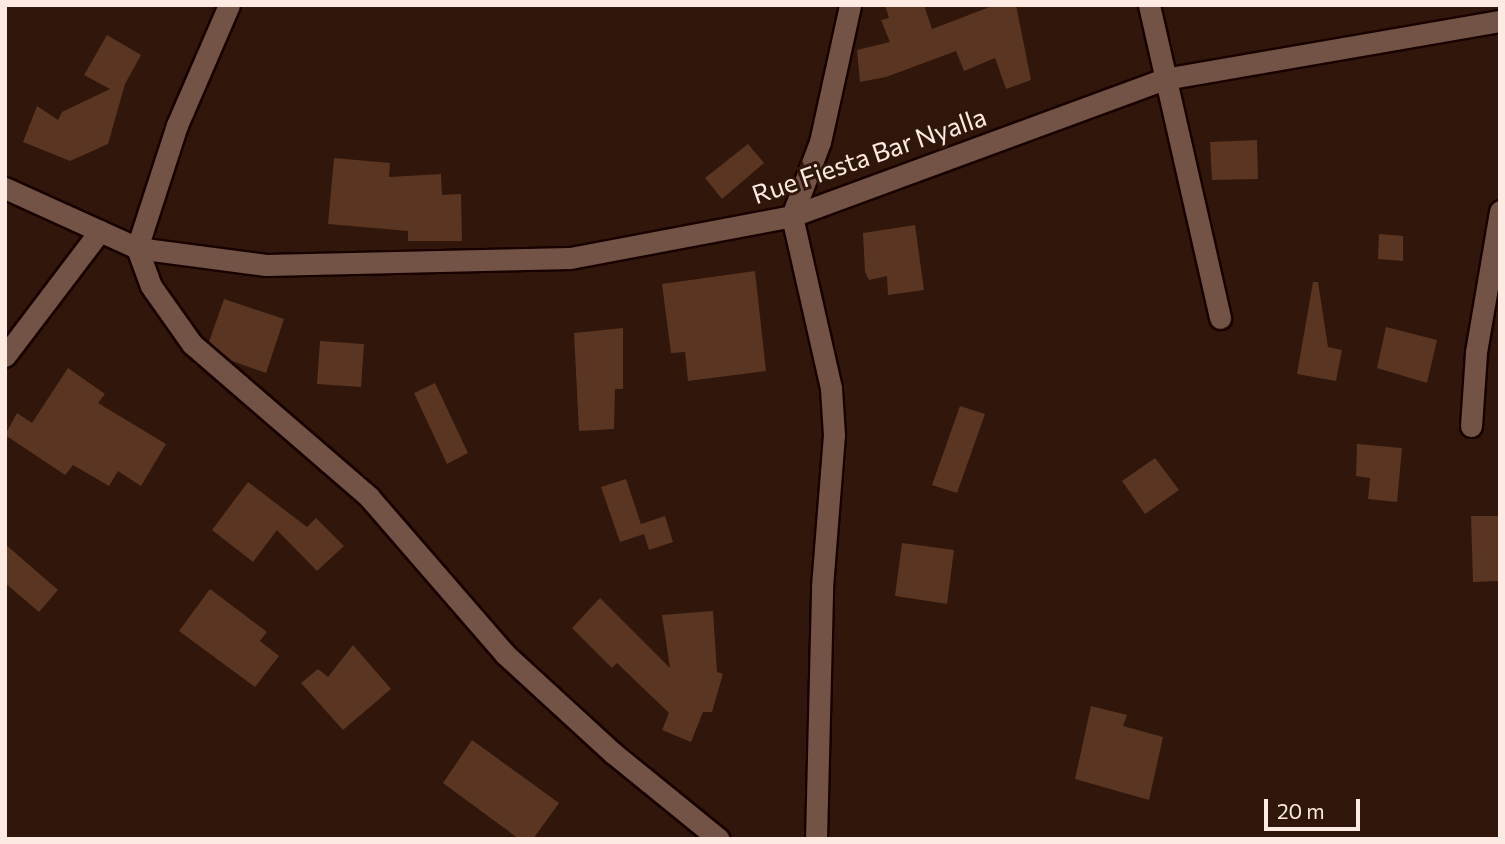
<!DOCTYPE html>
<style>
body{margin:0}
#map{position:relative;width:1505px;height:844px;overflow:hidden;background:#30160b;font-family:Commissioner,sans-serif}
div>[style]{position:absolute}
.building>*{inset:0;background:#5a3521}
.roads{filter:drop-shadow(2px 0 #170200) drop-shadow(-2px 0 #170200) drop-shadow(0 2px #170200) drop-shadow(0 -2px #170200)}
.minor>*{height:21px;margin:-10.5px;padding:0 10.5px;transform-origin:10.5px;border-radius:10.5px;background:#725346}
span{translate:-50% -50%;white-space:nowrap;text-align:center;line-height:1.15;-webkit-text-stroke:6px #30160b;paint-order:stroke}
.street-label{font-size:26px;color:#fdeae2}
.frame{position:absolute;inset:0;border:7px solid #fdeae2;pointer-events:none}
.scale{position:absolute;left:1264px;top:799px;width:96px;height:32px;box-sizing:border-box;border:4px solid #fdeae2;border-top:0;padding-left:9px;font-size:21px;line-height:24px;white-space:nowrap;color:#fdeae2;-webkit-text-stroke:5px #30160b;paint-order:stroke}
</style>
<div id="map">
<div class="building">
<i style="clip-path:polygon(885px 5px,924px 5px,932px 29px,995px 5px,1016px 5px,1031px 80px,1006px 89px,995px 58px,964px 71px,956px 51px,886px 77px,860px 82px,857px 50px,890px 42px,881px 20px,889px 18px)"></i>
<i style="clip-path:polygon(107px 35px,141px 55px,125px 84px,108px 144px,70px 161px,23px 142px,37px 106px,58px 120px,62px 112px,110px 89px,84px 75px)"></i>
<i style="clip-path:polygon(1257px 140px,1258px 179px,1212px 180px,1210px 142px)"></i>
<i style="clip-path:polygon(748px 144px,764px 163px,722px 199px,705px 178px)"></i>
<i style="clip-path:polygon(334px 158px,390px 163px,389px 177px,441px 174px,442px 195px,461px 194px,462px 241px,408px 241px,408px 231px,328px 224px)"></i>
<i style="clip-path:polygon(915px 225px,924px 290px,888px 295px,887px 276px,869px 280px,865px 272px,863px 233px)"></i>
<i style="clip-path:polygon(1379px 234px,1403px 236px,1403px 261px,1378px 259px)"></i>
<i style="clip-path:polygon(755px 271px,766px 371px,688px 381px,685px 352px,671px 353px,662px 284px)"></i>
<i style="clip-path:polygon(1313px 282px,1318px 282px,1328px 347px,1342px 350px,1336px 381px,1297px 374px)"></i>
<i style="clip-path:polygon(224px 299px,284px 319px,266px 373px,232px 361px,209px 342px)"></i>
<i style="clip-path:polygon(1386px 327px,1437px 340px,1427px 383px,1377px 368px)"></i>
<i style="clip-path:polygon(623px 328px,623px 389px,615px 389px,614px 429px,579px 431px,574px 333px)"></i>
<i style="clip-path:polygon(320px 341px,364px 344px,361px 387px,317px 384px)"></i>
<i style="clip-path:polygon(68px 368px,105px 394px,98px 403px,166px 444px,141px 486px,118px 471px,109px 486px,73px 465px,65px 475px,5px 435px,17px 413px,32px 423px)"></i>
<i style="clip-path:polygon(435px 383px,468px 453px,447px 464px,414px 393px)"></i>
<i style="clip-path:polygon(960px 406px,985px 414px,957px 493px,932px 485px)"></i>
<i style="clip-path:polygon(1357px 444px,1402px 448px,1397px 502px,1368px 499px,1370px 478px,1356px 476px)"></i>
<i style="clip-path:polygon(1155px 458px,1179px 490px,1145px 514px,1122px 481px)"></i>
<i style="clip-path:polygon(626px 479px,641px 524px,665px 516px,673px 542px,649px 550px,644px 534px,620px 542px,601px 487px)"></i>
<i style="clip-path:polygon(248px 482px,307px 527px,316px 518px,344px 546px,317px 571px,277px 530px,253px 562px,212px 530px)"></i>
<i style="clip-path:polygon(1471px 516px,1500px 516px,1500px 581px,1473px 582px)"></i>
<i style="clip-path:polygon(902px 543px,954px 550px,947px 604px,895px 596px)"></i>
<i style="clip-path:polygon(5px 544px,58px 590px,39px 612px,5px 583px)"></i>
<i style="clip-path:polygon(210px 589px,267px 632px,260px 641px,279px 656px,255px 687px,179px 631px)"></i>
<i style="clip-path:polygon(600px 598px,670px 668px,662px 615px,713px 611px,717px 672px,723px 674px,712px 712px,703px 712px,691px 742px,662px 730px,669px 713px,617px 663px,612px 668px,572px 628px)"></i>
<i style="clip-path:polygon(353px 645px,391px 689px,343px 730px,301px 683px,318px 669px,328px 677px)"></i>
<i style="clip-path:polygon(1091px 706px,1127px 715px,1123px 726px,1163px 737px,1149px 800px,1075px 779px)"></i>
<i style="clip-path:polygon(472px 740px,559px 803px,533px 839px,519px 839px,443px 783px)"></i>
</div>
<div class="roads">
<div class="minor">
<i style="left:229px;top:5px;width:131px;rotate:113.4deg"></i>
<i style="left:177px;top:125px;width:129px;rotate:108deg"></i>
<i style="left:137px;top:248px;width:40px;rotate:69.8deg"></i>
<i style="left:151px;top:286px;width:71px;rotate:54.7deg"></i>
<i style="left:192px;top:344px;width:234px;rotate:40.8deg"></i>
<i style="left:369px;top:497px;width:208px;rotate:49.1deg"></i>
<i style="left:505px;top:654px;width:147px;rotate:42.5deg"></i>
<i style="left:613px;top:753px;width:136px;rotate:39.1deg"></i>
<i style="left:1149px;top:5px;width:321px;rotate:77.2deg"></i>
<i style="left:5px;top:188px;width:145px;rotate:24.4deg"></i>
<i style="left:137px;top:248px;width:130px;rotate:7.5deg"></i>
<i style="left:266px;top:265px;width:304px;rotate:-1.3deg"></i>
<i style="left:570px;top:258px;width:226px;rotate:-10.7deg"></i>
<i style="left:792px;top:216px;width:396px;rotate:-20.2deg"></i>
<i style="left:1164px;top:79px;width:341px;rotate:-9.8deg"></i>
<i style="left:5px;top:356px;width:157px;rotate:-52.8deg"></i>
<i style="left:1471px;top:426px;width:74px;rotate:-86.1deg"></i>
<i style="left:1476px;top:352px;width:143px;rotate:-80.3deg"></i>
<i style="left:816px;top:839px;width:252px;rotate:-88.6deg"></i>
<i style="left:822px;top:587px;width:152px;rotate:-85.5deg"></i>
<i style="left:834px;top:435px;width:47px;rotate:-93.7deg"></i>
<i style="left:831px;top:388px;width:176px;rotate:-102.8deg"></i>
<i style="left:792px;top:216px;width:79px;rotate:-69.3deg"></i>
<i style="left:820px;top:142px;width:140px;rotate:-77.6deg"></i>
</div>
</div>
<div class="street-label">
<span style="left:869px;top:155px;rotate:-19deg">Rue Fiesta Bar Nyalla</span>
</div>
<div class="frame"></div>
<div class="scale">20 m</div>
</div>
